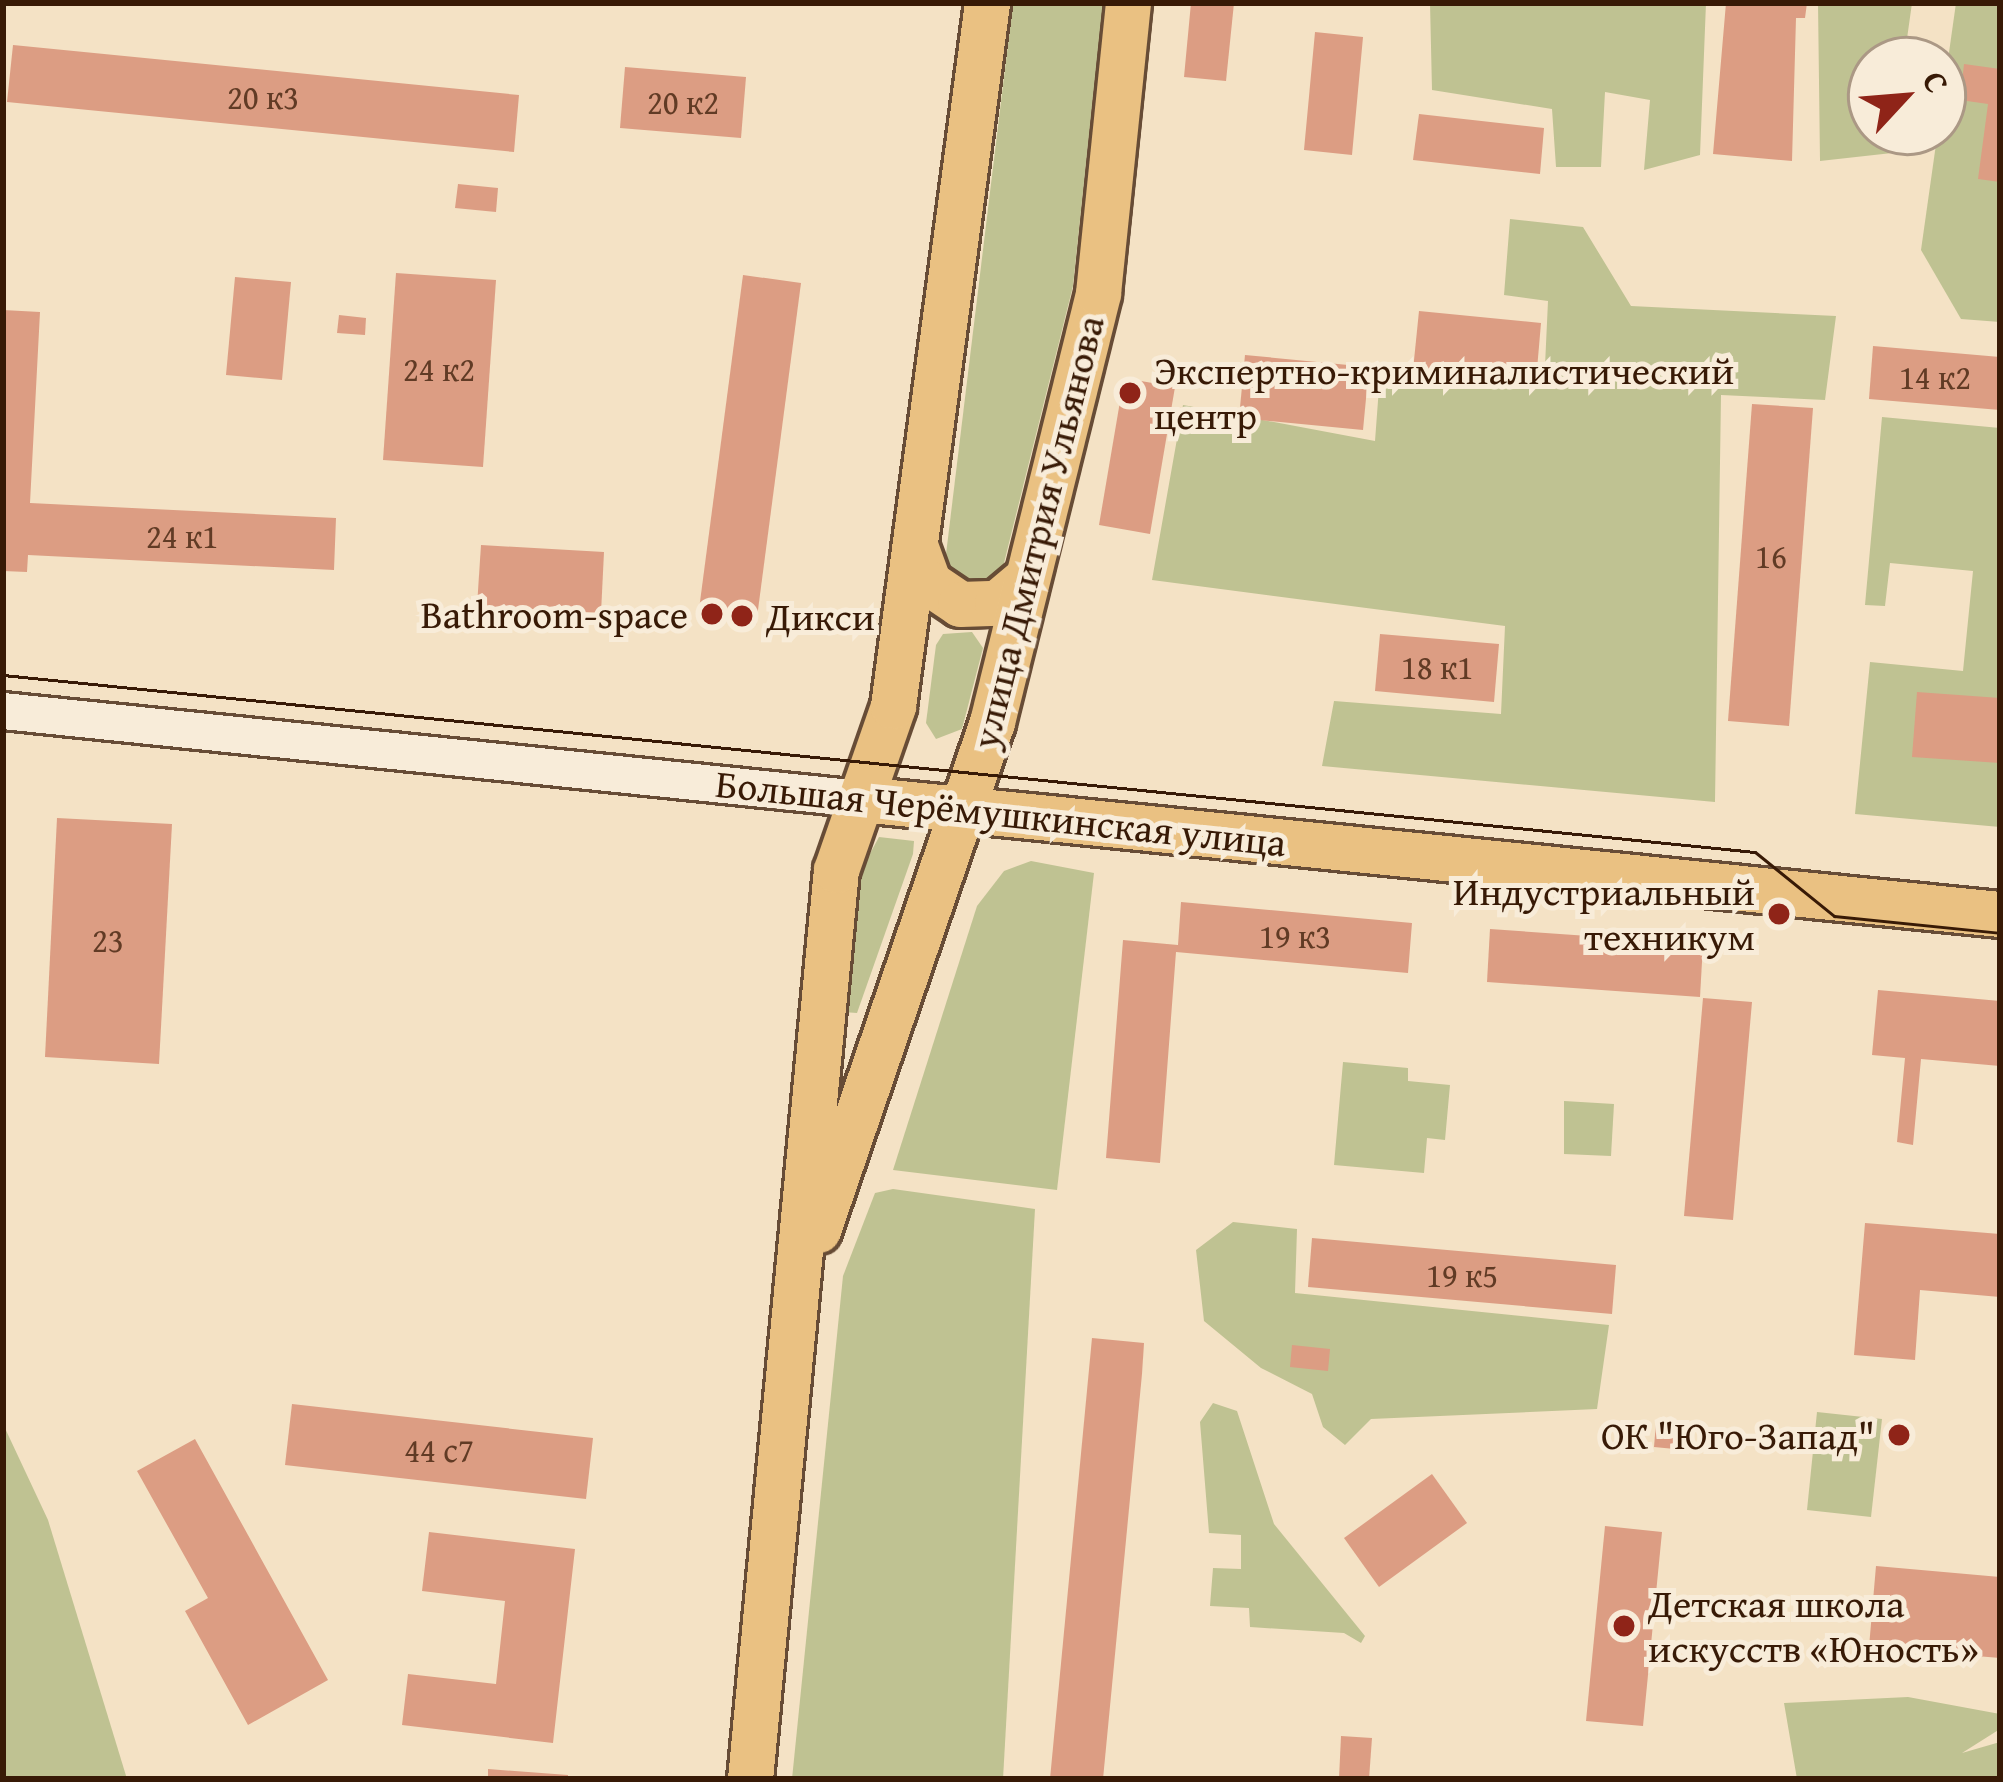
<!DOCTYPE html>
<meta charset="utf-8">
<style>
body{margin:0}
#map{position:relative;width:2003px;height:1782px;overflow:hidden;background:#f4e2c5;font-family:"Gentium Book Plus",serif}
div>[style]{position:absolute}
.green>*{inset:0;background:#bfc292}
.building>*{inset:0;background:#dc9d83}
.roads{filter:drop-shadow(3px 0 #674c36) drop-shadow(-3px 0 #674c36) drop-shadow(0 3px #674c36) drop-shadow(0 -3px #674c36)}
.minor>*{height:36px;margin:-18px;padding:0 18px;transform-origin:18px;border-radius:18px;background:#f8ecd9}
.major>*{height:45px;margin:-22.5px;padding:0 22.5px;transform-origin:22.5px;border-radius:22.5px;background:#eac182}
.tram>*{height:3px;margin:-1.5px;padding:0 1.5px;transform-origin:1.5px;border-radius:1.5px;background:#381a06}
.dots>*{width:33px;height:33px;translate:-50% -50%;box-sizing:border-box;border:6px solid #f8ecd9;border-radius:50%}
span{translate:-50% -50%;white-space:nowrap;text-align:center;line-height:1.15;-webkit-text-stroke:10px #f8ecd9;paint-order:stroke}
.number-label{font-size:33px;color:#613b25}
.number-label span{-webkit-text-stroke-width:0}
.poi-label{font-size:39px;color:#381a06}
.left{translate:0 -50%;text-align:left}
.right{translate:-100% -50%;text-align:right}
.street-label{font-size:39px;color:#381a06}
.frame{position:absolute;inset:0;border:6px solid #381a06;pointer-events:none}
.north{position:absolute;left:1847px;top:36px;width:120px;height:120px;box-sizing:border-box;background:#f8ecd9;border:3px solid #ab9885;border-radius:50%;rotate:64deg;font-size:33px;font-weight:700;line-height:48px;text-align:center;color:#381a06}
.north::after{content:'';display:block;margin:auto;width:42px;height:54px;background:#8f2418;clip-path:polygon(50% 0,100% 100%,50% 72%,0 100%)}
</style>
<div id="map">
<div class="green">
<i style="clip-path:polygon(1013px 3px,1103px 3px,1073px 286px,998px 587px,943px 579px)"></i>
<i style="clip-path:polygon(1430px 3px,1706px 3px,1700px 155px,1644px 170px,1650px 100px,1605px 92px,1601px 167px,1556px 167px,1552px 109px,1432px 90px)"></i>
<i style="clip-path:polygon(1818px 3px,1912px 3px,1904px 60px,1871px 60px,1871px 132px,1895px 132px,1892px 153px,1820px 161px)"></i>
<i style="clip-path:polygon(1956px 3px,2000px 3px,2000px 322px,1961px 319px,1921px 250px)"></i>
<i style="clip-path:polygon(1510px 219px,1583px 227px,1631px 306px,1836px 316px,1825px 400px,1721px 395px,1715px 802px,1322px 766px,1334px 701px,1501px 714px,1505px 626px,1152px 580px,1183px 405px,1375px 441px,1380px 374px,1544px 387px,1548px 301px,1504px 295px)"></i>
<i style="clip-path:polygon(1882px 417px,2000px 428px,2000px 827px,1855px 814px,1870px 662px,1963px 671px,1973px 571px,1890px 563px,1885px 606px,1865px 605px)"></i>
<i style="clip-path:polygon(972px 632px,983px 648px,962px 729px,936px 739px,926px 723px,936px 645px,943px 634px)"></i>
<i style="clip-path:polygon(879px 837px,914px 841px,913px 854px,857px 1013px,843px 1012px,860px 872px)"></i>
<i style="clip-path:polygon(1031px 861px,1094px 873px,1057px 1190px,893px 1170px,977px 906px,1004px 871px)"></i>
<i style="clip-path:polygon(1343px 1062px,1408px 1068px,1408px 1081px,1450px 1085px,1445px 1140px,1427px 1138px,1424px 1173px,1334px 1165px)"></i>
<i style="clip-path:polygon(1564px 1101px,1614px 1104px,1611px 1156px,1564px 1154px)"></i>
<i style="clip-path:polygon(893px 1189px,1035px 1209px,1003px 1779px,792px 1779px,843px 1276px,875px 1193px)"></i>
<i style="clip-path:polygon(1233px 1222px,1297px 1229px,1295px 1293px,1609px 1325px,1597px 1409px,1371px 1419px,1345px 1445px,1323px 1427px,1312px 1394px,1261px 1368px,1204px 1321px,1196px 1250px)"></i>
<i style="clip-path:polygon(1213px 1403px,1237px 1411px,1274px 1524px,1365px 1636px,1361px 1643px,1344px 1633px,1250px 1627px,1249px 1608px,1210px 1606px,1213px 1568px,1241px 1569px,1241px 1535px,1209px 1533px,1200px 1422px)"></i>
<i style="clip-path:polygon(1817px 1412px,1882px 1419px,1871px 1517px,1807px 1510px)"></i>
<i style="clip-path:polygon(3px 1424px,48px 1520px,127px 1779px,3px 1779px)"></i>
<i style="clip-path:polygon(1908px 1697px,2000px 1714px,2000px 1729px,1962px 1753px,2000px 1742px,2000px 1779px,1797px 1779px,1784px 1703px)"></i>
</div>
<div class="building">
<i style="clip-path:polygon(1191px 3px,1234px 3px,1226px 81px,1184px 77px)"></i>
<i style="clip-path:polygon(1726px 3px,1807px 3px,1805px 18px,1796px 18px,1792px 161px,1713px 154px)"></i>
<i style="clip-path:polygon(1315px 32px,1363px 37px,1352px 155px,1304px 150px)"></i>
<i style="clip-path:polygon(13px 45px,519px 95px,514px 152px,7px 102px)"></i>
<i style="clip-path:polygon(1964px 64px,2000px 69px,2000px 182px,1978px 179px,1988px 104px,1960px 100px)"></i>
<i style="clip-path:polygon(625px 67px,746px 77px,741px 138px,620px 128px)"></i>
<i style="clip-path:polygon(1419px 114px,1544px 128px,1540px 174px,1413px 160px)"></i>
<i style="clip-path:polygon(458px 184px,498px 188px,496px 212px,455px 208px)"></i>
<i style="clip-path:polygon(396px 273px,496px 280px,483px 467px,383px 460px)"></i>
<i style="clip-path:polygon(743px 275px,801px 283px,756px 625px,698px 617px)"></i>
<i style="clip-path:polygon(235px 277px,291px 282px,282px 380px,226px 375px)"></i>
<i style="clip-path:polygon(3px 310px,40px 312px,30px 503px,336px 518px,334px 570px,28px 555px,27px 572px,3px 571px)"></i>
<i style="clip-path:polygon(1419px 311px,1541px 323px,1536px 381px,1413px 370px)"></i>
<i style="clip-path:polygon(339px 315px,366px 318px,365px 335px,337px 333px)"></i>
<i style="clip-path:polygon(1873px 346px,2000px 357px,2000px 410px,1869px 399px)"></i>
<i style="clip-path:polygon(1245px 355px,1369px 367px,1363px 430px,1239px 418px)"></i>
<i style="clip-path:polygon(1124px 378px,1175px 387px,1150px 534px,1099px 525px)"></i>
<i style="clip-path:polygon(1752px 404px,1813px 408px,1789px 726px,1728px 721px)"></i>
<i style="clip-path:polygon(481px 545px,604px 552px,601px 613px,477px 606px)"></i>
<i style="clip-path:polygon(1380px 634px,1499px 644px,1494px 702px,1375px 691px)"></i>
<i style="clip-path:polygon(1917px 692px,2000px 698px,2000px 763px,1912px 757px)"></i>
<i style="clip-path:polygon(57px 818px,172px 824px,159px 1064px,45px 1057px)"></i>
<i style="clip-path:polygon(1181px 902px,1412px 923px,1408px 973px,1176px 952px,1160px 1163px,1106px 1158px,1123px 940px,1178px 945px)"></i>
<i style="clip-path:polygon(1490px 929px,1703px 944px,1700px 997px,1487px 982px)"></i>
<i style="clip-path:polygon(1878px 990px,2000px 1001px,2000px 1066px,1921px 1059px,1913px 1145px,1897px 1142px,1905px 1058px,1872px 1055px)"></i>
<i style="clip-path:polygon(1703px 998px,1752px 1002px,1733px 1220px,1684px 1216px)"></i>
<i style="clip-path:polygon(1865px 1223px,2000px 1234px,2000px 1297px,1920px 1290px,1915px 1360px,1854px 1355px)"></i>
<i style="clip-path:polygon(1312px 1238px,1616px 1265px,1612px 1314px,1308px 1287px)"></i>
<i style="clip-path:polygon(1092px 1338px,1144px 1343px,1142px 1374px,1103px 1779px,1050px 1779px)"></i>
<i style="clip-path:polygon(1292px 1345px,1330px 1349px,1328px 1371px,1290px 1367px)"></i>
<i style="clip-path:polygon(292px 1404px,593px 1438px,586px 1499px,285px 1465px)"></i>
<i style="clip-path:polygon(1656px 1423px,1687px 1426px,1685px 1450px,1654px 1447px)"></i>
<i style="clip-path:polygon(195px 1439px,328px 1680px,248px 1725px,185px 1611px,208px 1598px,137px 1471px)"></i>
<i style="clip-path:polygon(1432px 1474px,1467px 1523px,1379px 1587px,1344px 1538px)"></i>
<i style="clip-path:polygon(1605px 1526px,1662px 1532px,1643px 1726px,1586px 1721px)"></i>
<i style="clip-path:polygon(429px 1532px,575px 1549px,553px 1743px,402px 1725px,408px 1674px,496px 1684px,505px 1601px,422px 1591px)"></i>
<i style="clip-path:polygon(1876px 1566px,2000px 1577px,2000px 1658px,1869px 1647px)"></i>
<i style="clip-path:polygon(1341px 1736px,1372px 1738px,1369px 1779px,1339px 1779px)"></i>
<i style="clip-path:polygon(488px 1769px,568px 1775px,568px 1779px,488px 1779px)"></i>
</div>
<div class="roads">
<div class="minor">
<i style="left:3px;top:711px;width:863px;rotate:5.86deg"></i>
</div>
<div class="major">
<i style="left:916px;top:548px;width:37px;rotate:70deg"></i>
<i style="left:929px;top:583px;width:37px;rotate:34deg"></i>
<i style="left:960px;top:604px;width:37px;rotate:-2deg"></i>
<i style="left:997px;top:603px;width:38px;rotate:-40deg"></i>
<i style="left:861px;top:799px;width:1145px;rotate:5.77deg"></i>
<i style="left:818px;top:1230px;width:537px;rotate:-71.09deg"></i>
<i style="left:992px;top:722px;width:442px;rotate:-76.1deg"></i>
<i style="left:1098px;top:293px;width:292px;rotate:-84.1deg"></i>
<i style="left:750px;top:1779px;width:913px;rotate:-84.6deg"></i>
<i style="left:836px;top:870px;width:174px;rotate:-70.8deg"></i>
<i style="left:893px;top:706px;width:709px;rotate:-82.38deg"></i>
</div>
</div>
<div class="tram">
<i style="left:3px;top:675px;width:1761px;rotate:5.77deg"></i>
<i style="left:1755px;top:852px;width:102px;rotate:39deg"></i>
<i style="left:1834px;top:916px;width:167px;rotate:5.8deg"></i>
</div>
<div class="dots">
<i style="left:1130px;top:393px;background:#8f2418"></i>
<i style="left:712px;top:614px;background:#8f2418"></i>
<i style="left:742px;top:616px;background:#8f2418"></i>
<i style="left:1779px;top:914px;background:#8f2418"></i>
<i style="left:1899px;top:1435px;background:#8f2418"></i>
<i style="left:1624px;top:1626px;background:#8f2418"></i>
</div>
<div class="number-label">
<span style="left:263px;top:98px">20 к3</span>
<span style="left:683px;top:103px">20 к2</span>
<span style="left:439px;top:370px">24 к2</span>
<span style="left:1935px;top:378px">14 к2</span>
<span style="left:182px;top:537px">24 к1</span>
<span style="left:1771px;top:557px">16</span>
<span style="left:1437px;top:668px">18 к1</span>
<span style="left:1295px;top:937px">19 к3</span>
<span style="left:108px;top:941px">23</span>
<span style="left:1462px;top:1276px">19 к5</span>
<span style="left:439px;top:1451px">44 с7</span>
</div>
<div class="poi-label">
<span class="left" style="left:1154px;top:393px">Экспертно-криминалистический<br>центр</span>
<span class="right" style="left:688px;top:614px">Bathroom-space</span>
<span class="left" style="left:766px;top:616px">Дикси</span>
<span class="right" style="left:1755px;top:914px">Индустриальный<br>техникум</span>
<span class="right" style="left:1875px;top:1435px">ОК "Юго-Запад"</span>
<span class="left" style="left:1648px;top:1626px">Детская школа<br>искусств «Юность»</span>
</div>
<div class="street-label">
<span style="left:1037px;top:532px;rotate:-76deg">улица Дмитрия Ульянова</span>
<span style="left:1001px;top:813px;rotate:6deg">Большая Черёмушкинская улица</span>
</div>
<div class="frame"></div>
<div class="north">С</div>
</div>
